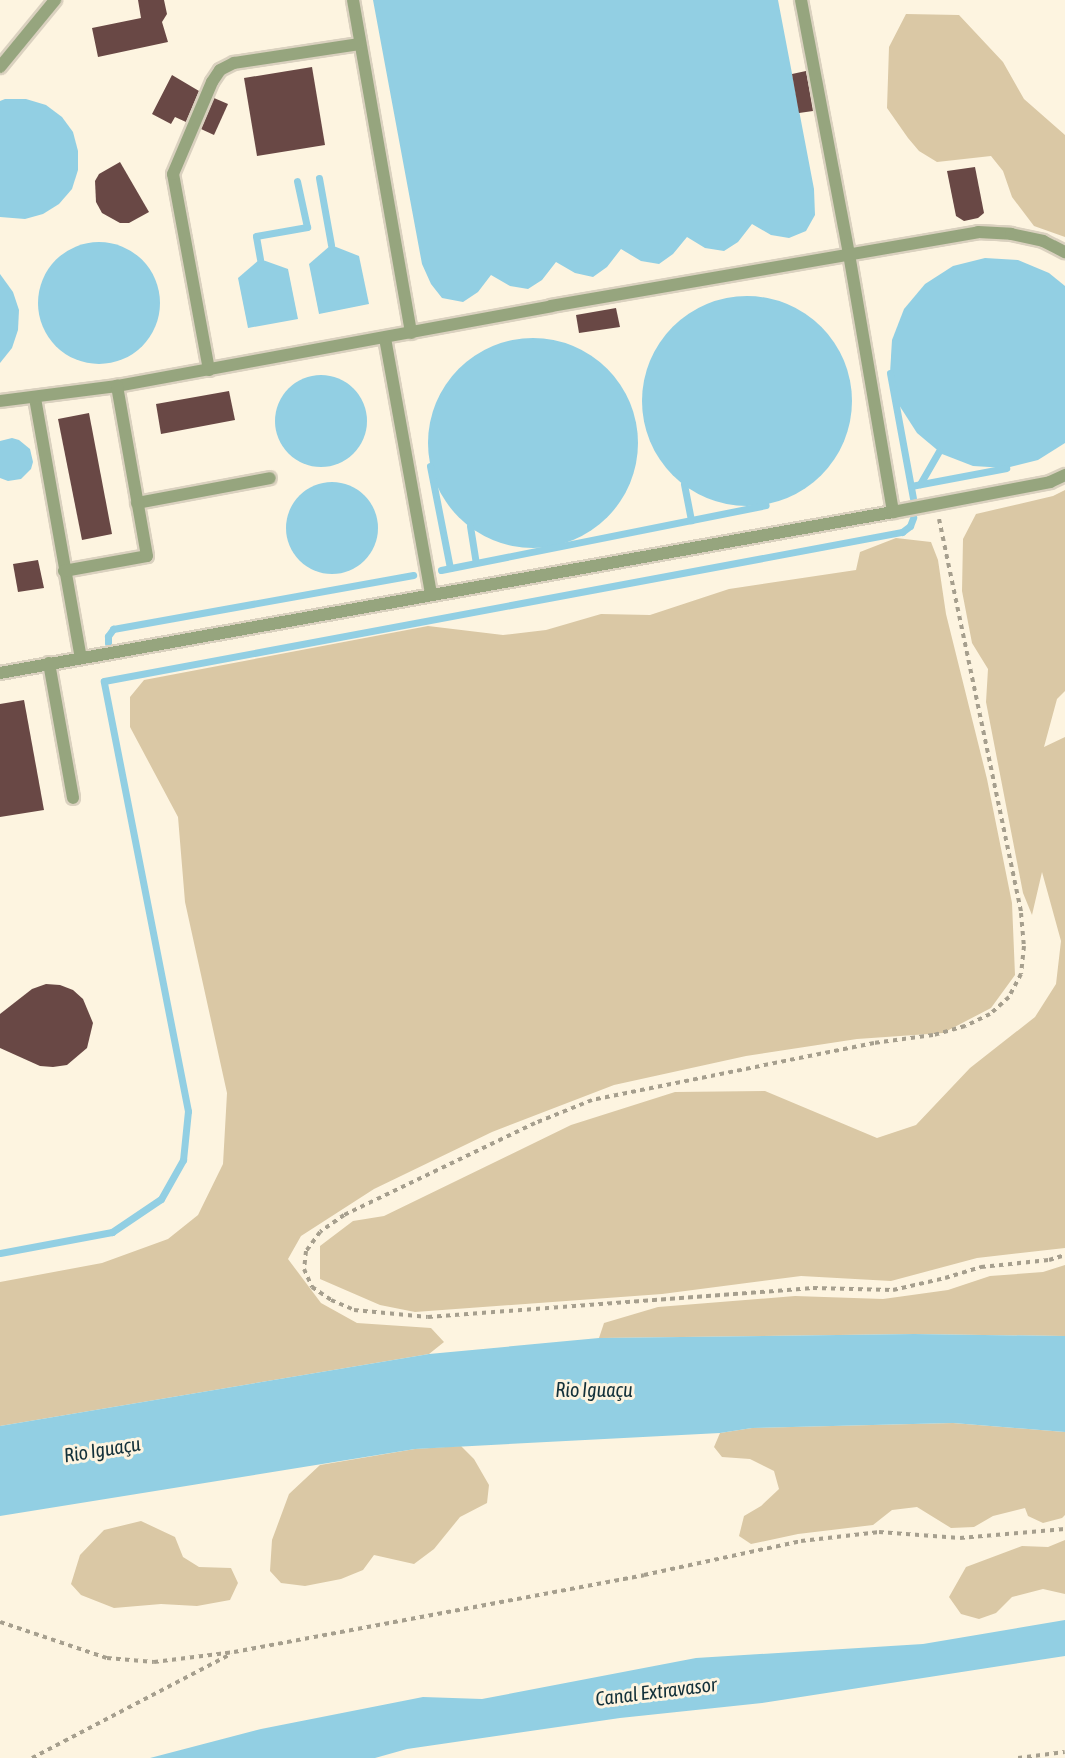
<!DOCTYPE html>
<meta charset="utf-8">
<style>
body{margin:0}
#map{position:relative;width:1065px;height:1758px;overflow:hidden;background:#fdf4e0;font-family:"Asap Condensed",sans-serif}
div>[style]{position:absolute}
.green>*{inset:0;background:#dac8a5}
.water>*{inset:0;background:#92cfe3}
.round{border-radius:50%}
.stream>*{height:7px;margin:-3.5px;padding:0 3.5px;transform-origin:3.5px;border-radius:3.5px;background:#92cfe3}
.building>*{inset:0;background:#694845}
.path>*{height:4px;margin-top:-2px;transform-origin:0;background:repeating-linear-gradient(90deg,#a69f8e 0 4.5px,transparent 0 9px)}
.roads{filter:drop-shadow(2px 0 #dad1bf) drop-shadow(-2px 0 #dad1bf) drop-shadow(0 2px #dad1bf) drop-shadow(0 -2px #dad1bf)}
.service>*{height:12px;margin:-6px;padding:0 6px;transform-origin:6px;border-radius:6px;background:#96a57e}
span{translate:-50% -50%;white-space:nowrap;text-align:center;line-height:1.15;-webkit-text-stroke:6px #fdf4e0;paint-order:stroke}
.water-label{font-size:20px;color:#13313a;font-style:italic}
</style>
<div id="map">
<div class="green">
<i style="clip-path:polygon(906px 14px,959px 15px,1003px 62px,1024px 99px,1065px 135px,1065px 237px,1034px 226px,1012px 197px,1003px 171px,991px 156px,937px 162px,919px 151px,908px 138px,887px 108px,889px 47px)"></i>
<i style="clip-path:polygon(1065px 490px,1065px 691px,1057px 699px,1044px 747px,1065px 737px,1065px 1248px,977px 1258px,891px 1281px,801px 1276px,662px 1294px,415px 1312px,380px 1305px,320px 1279px,320px 1246px,353px 1221px,384px 1216px,571px 1125px,675px 1092px,765px 1091px,877px 1138px,916px 1125px,970px 1068px,1035px 1017px,1056px 984px,1061px 941px,1042px 872px,1032px 915px,1023px 893px,986px 702px,988px 669px,972px 643px,962px 591px,963px 539px,976px 514px,1053px 496px)"></i>
<i style="clip-path:polygon(896px 538px,931px 542px,938px 560px,946px 614px,987px 779px,1012px 903px,1015px 975px,991px 1008px,943px 1033px,857px 1039px,746px 1056px,614px 1085px,492px 1132px,374px 1189px,301px 1236px,288px 1259px,321px 1303px,357px 1323px,431px 1328px,444px 1342px,429px 1354px,0 1426px,0 1282px,102px 1263px,168px 1239px,198px 1215px,223px 1164px,227px 1093px,185px 902px,178px 817px,130px 727px,130px 697px,144px 680px,428px 626px,503px 635px,546px 630px,601px 614px,650px 615px,729px 589px,856px 570px,860px 552px)"></i>
<i style="clip-path:polygon(1065px 1265px,1065px 1336px,914px 1334px,599px 1338px,604px 1323px,658px 1307px,795px 1296px,883px 1299px,948px 1290px,990px 1276px,1043px 1272px)"></i>
<i style="clip-path:polygon(953px 1423px,1065px 1432px,1065px 1515px,1062px 1518px,1043px 1523px,1028px 1516px,1025px 1508px,993px 1516px,974px 1527px,951px 1528px,917px 1507px,892px 1510px,873px 1525px,798px 1534px,751px 1544px,739px 1536px,744px 1516px,761px 1506px,779px 1489px,774px 1471px,750px 1459px,722px 1457px,714px 1447px,720px 1433px,752px 1428px)"></i>
<i style="clip-path:polygon(461px 1446px,474px 1459px,489px 1485px,487px 1503px,460px 1517px,434px 1549px,414px 1564px,374px 1555px,363px 1570px,341px 1579px,305px 1586px,281px 1583px,270px 1571px,272px 1540px,289px 1494px,320px 1465px,415px 1449px)"></i>
<i style="clip-path:polygon(141px 1521px,175px 1537px,183px 1557px,199px 1567px,231px 1568px,238px 1583px,230px 1600px,197px 1606px,161px 1604px,114px 1608px,81px 1595px,71px 1584px,80px 1555px,104px 1530px)"></i>
<i style="clip-path:polygon(1065px 1540px,1065px 1594px,1043px 1589px,1012px 1597px,996px 1613px,979px 1619px,961px 1614px,949px 1597px,966px 1567px,1022px 1546px,1048px 1547px)"></i>
</div>
<div class="water">
<i style="clip-path:polygon(373px 0,778px 0,814px 189px,815px 215px,806px 231px,789px 238px,771px 235px,752px 224px,738px 242px,724px 251px,705px 248px,687px 237px,673px 254px,659px 264px,641px 261px,621px 249px,607px 267px,593px 277px,575px 273px,556px 262px,542px 280px,528px 289px,510px 286px,491px 275px,478px 292px,463px 302px,442px 298px,431px 284px,422px 264px)"></i>
<i style="clip-path:polygon(5px 99px,26px 99px,46px 105px,62px 117px,73px 132px,78px 151px,78px 170px,72px 189px,59px 204px,43px 214px,25px 219px,0 217px,0 101px)"></i>
<i class="round" style="left:38px;top:242px;width:122px;height:122px"></i>
<i style="clip-path:polygon(331px 245px,359px 256px,369px 304px,319px 314px,309px 264px)"></i>
<i style="clip-path:polygon(985px 258px,1018px 260px,1049px 273px,1065px 286px,1065px 443px,1038px 460px,1006px 468px,973px 466px,942px 454px,917px 433px,899px 405px,890px 373px,892px 340px,904px 309px,925px 284px,953px 266px)"></i>
<i style="clip-path:polygon(260px 259px,288px 269px,298px 319px,248px 328px,238px 278px)"></i>
<i style="clip-path:polygon(0 274px,13px 292px,19px 310px,18px 330px,12px 348px,0 363px)"></i>
<i class="round" style="left:642px;top:296px;width:210px;height:210px"></i>
<i class="round" style="left:428px;top:338px;width:210px;height:210px"></i>
<i class="round" style="left:275px;top:375px;width:92px;height:92px"></i>
<i style="clip-path:polygon(12px 438px,19px 440px,30px 449px,33px 462px,31px 469px,21px 479px,8px 481px,0 478px,0 441px)"></i>
<i class="round" style="left:286px;top:482px;width:92px;height:92px"></i>
<i style="clip-path:polygon(914px 1334px,1065px 1336px,1065px 1432px,953px 1423px,752px 1428px,720px 1433px,415px 1449px,0 1516px,0 1426px,429px 1354px,599px 1338px)"></i>
<i style="clip-path:polygon(1065px 1620px,1065px 1656px,762px 1703px,620px 1718px,407px 1749px,375px 1758px,150px 1758px,261px 1729px,423px 1697px,482px 1699px,696px 1658px,923px 1644px)"></i>
</div>
<div class="stream">
<i style="left:319px;top:178px;width:68px;rotate:79.8deg"></i>
<i style="left:260px;top:259px;width:23px;rotate:-100deg"></i>
<i style="left:256px;top:236px;width:52px;rotate:-10deg"></i>
<i style="left:307px;top:227px;width:47px;rotate:-102.3deg"></i>
<i style="left:890px;top:373px;width:127px;rotate:79.6deg"></i>
<i style="left:430px;top:466px;width:104px;rotate:78.9deg"></i>
<i style="left:684px;top:484px;width:37px;rotate:79deg"></i>
<i style="left:920px;top:484px;width:38px;rotate:-60deg"></i>
<i style="left:911px;top:486px;width:97px;rotate:-10.7deg"></i>
<i style="left:470px;top:526px;width:37px;rotate:81deg"></i>
<i style="left:441px;top:570px;width:331px;rotate:-11.3deg"></i>
<i style="left:108px;top:643px;width:7px;rotate:-90deg"></i>
<i style="left:108px;top:636px;width:9px;rotate:-54deg"></i>
<i style="left:113px;top:629px;width:305px;rotate:-10.2deg"></i>
<i style="left:0;top:1253px;width:114px;rotate:-10.6deg"></i>
<i style="left:112px;top:1232px;width:59px;rotate:-34deg"></i>
<i style="left:161px;top:1199px;width:45px;rotate:-60.6deg"></i>
<i style="left:183px;top:1160px;width:49px;rotate:-84.2deg"></i>
<i style="left:188px;top:1111px;width:438px;rotate:-101.1deg"></i>
<i style="left:104px;top:681px;width:812px;rotate:-10.58deg"></i>
<i style="left:902px;top:532px;width:10px;rotate:-37deg"></i>
<i style="left:910px;top:526px;width:9px;rotate:-69deg"></i>
</div>
<div class="building">
<i style="clip-path:polygon(138px 0,164px 0,167px 14px,162px 22px,168px 42px,98px 57px,92px 28px,141px 18px)"></i>
<i style="clip-path:polygon(312px 67px,325px 145px,257px 156px,244px 78px)"></i>
<i style="clip-path:polygon(806px 71px,813px 111px,799px 113px,792px 74px)"></i>
<i style="clip-path:polygon(172px 75px,199px 91px,186px 122px,175px 117px,171px 124px,152px 114px)"></i>
<i style="clip-path:polygon(214px 98px,228px 104px,214px 135px,201px 129px)"></i>
<i style="clip-path:polygon(120px 162px,149px 212px,129px 223px,120px 223px,102px 213px,96px 202px,95px 181px,99px 174px)"></i>
<i style="clip-path:polygon(975px 167px,984px 213px,978px 218px,964px 221px,956px 216px,947px 171px)"></i>
<i style="clip-path:polygon(616px 308px,620px 327px,579px 333px,576px 315px)"></i>
<i style="clip-path:polygon(229px 391px,235px 420px,161px 434px,156px 404px)"></i>
<i style="clip-path:polygon(89px 413px,112px 534px,82px 540px,58px 419px)"></i>
<i style="clip-path:polygon(38px 560px,44px 588px,18px 592px,13px 564px)"></i>
<i style="clip-path:polygon(24px 700px,44px 810px,0 817px,0 704px)"></i>
<i style="clip-path:polygon(46px 984px,60px 985px,73px 990px,83px 999px,93px 1023px,87px 1048px,67px 1065px,53px 1067px,40px 1066px,0 1048px,0 1014px,32px 989px)"></i>
</div>
<div class="path">
<i style="left:939px;top:519px;width:402px;rotate:78.2deg"></i>
<i style="left:1021px;top:913px;width:33px;rotate:85deg"></i>
<i style="left:1024px;top:946px;width:28px;rotate:96deg"></i>
<i style="left:1021px;top:974px;width:26px;rotate:118deg"></i>
<i style="left:1009px;top:997px;width:25px;rotate:138deg"></i>
<i style="left:990px;top:1014px;width:28px;rotate:154deg"></i>
<i style="left:965px;top:1026px;width:33px;rotate:164deg"></i>
<i style="left:933px;top:1035px;width:60px;rotate:172.3deg"></i>
<i style="left:874px;top:1043px;width:288px;rotate:168.6deg"></i>
<i style="left:592px;top:1100px;width:61px;rotate:158deg"></i>
<i style="left:535px;top:1123px;width:212px;rotate:154.3deg"></i>
<i style="left:344px;top:1215px;width:29px;rotate:145deg"></i>
<i style="left:320px;top:1232px;width:24px;rotate:126deg"></i>
<i style="left:306px;top:1251px;width:18px;rotate:96deg"></i>
<i style="left:304px;top:1269px;width:20px;rotate:66deg"></i>
<i style="left:312px;top:1287px;width:23px;rotate:34deg"></i>
<i style="left:331px;top:1300px;width:25px;rotate:23deg"></i>
<i style="left:354px;top:1310px;width:74px;rotate:5.4deg"></i>
<i style="left:428px;top:1317px;width:386px;rotate:-4.3deg"></i>
<i style="left:813px;top:1288px;width:80px;rotate:1.4deg"></i>
<i style="left:893px;top:1290px;width:53px;rotate:-13deg"></i>
<i style="left:945px;top:1278px;width:38px;rotate:-17deg"></i>
<i style="left:981px;top:1267px;width:68px;rotate:-5.9deg"></i>
<i style="left:1049px;top:1260px;width:17px;rotate:-17deg"></i>
<i style="left:0;top:1622px;width:113px;rotate:18.6deg"></i>
<i style="left:107px;top:1658px;width:47px;rotate:4.9deg"></i>
<i style="left:154px;top:1662px;width:81px;rotate:-7.1deg"></i>
<i style="left:234px;top:1652px;width:417px;rotate:-10.6deg"></i>
<i style="left:644px;top:1575px;width:161px;rotate:-12.2deg"></i>
<i style="left:801px;top:1541px;width:79px;rotate:-6.6deg"></i>
<i style="left:879px;top:1532px;width:81px;rotate:4.2deg"></i>
<i style="left:960px;top:1538px;width:105px;rotate:-4.9deg"></i>
<i style="left:32px;top:1758px;width:225px;rotate:-27.6deg"></i>
<i style="left:1018px;top:1758px;width:47px;rotate:-7.3deg"></i>
</div>
<div class="roads">
<div class="service">
<i style="left:353px;top:0;width:338px;rotate:80.1deg"></i>
<i style="left:801px;top:0;width:258px;rotate:79.3deg"></i>
<i style="left:849px;top:254px;width:262px;rotate:80.3deg"></i>
<i style="left:0;top:67px;width:87px;rotate:-50.6deg"></i>
<i style="left:385px;top:338px;width:260px;rotate:79.8deg"></i>
<i style="left:209px;top:370px;width:199px;rotate:-100.4deg"></i>
<i style="left:173px;top:174px;width:100px;rotate:-67deg"></i>
<i style="left:212px;top:82px;width:14px;rotate:-56deg"></i>
<i style="left:220px;top:70px;width:16px;rotate:-27deg"></i>
<i style="left:234px;top:63px;width:126px;rotate:-8.6deg"></i>
<i style="left:35px;top:398px;width:264px;rotate:80deg"></i>
<i style="left:0;top:401px;width:118px;rotate:-7.3deg"></i>
<i style="left:117px;top:386px;width:441px;rotate:-10.4deg"></i>
<i style="left:551px;top:306px;width:433px;rotate:-9.8deg"></i>
<i style="left:978px;top:232px;width:33px;rotate:3deg"></i>
<i style="left:1011px;top:234px;width:33px;rotate:12deg"></i>
<i style="left:1043px;top:241px;width:25px;rotate:27deg"></i>
<i style="left:137px;top:503px;width:135px;rotate:-10.6deg"></i>
<i style="left:64px;top:571px;width:84px;rotate:-10.2deg"></i>
<i style="left:147px;top:556px;width:173px;rotate:-100deg"></i>
<i style="left:49px;top:663px;width:137px;rotate:79.9deg"></i>
<i style="left:0;top:673px;width:907px;rotate:-10.22deg"></i>
<i style="left:893px;top:512px;width:160px;rotate:-10.8deg"></i>
<i style="left:1050px;top:482px;width:17px;rotate:-25deg"></i>
</div>
</div>
<div class="water-label">
<span style="left:594px;top:1389px">Rio Iguaçu</span>
<span style="left:102px;top:1449px;rotate:-9deg">Rio Iguaçu</span>
<span style="left:656px;top:1691px;rotate:-7deg">Canal Extravasor</span>
</div>
</div>
